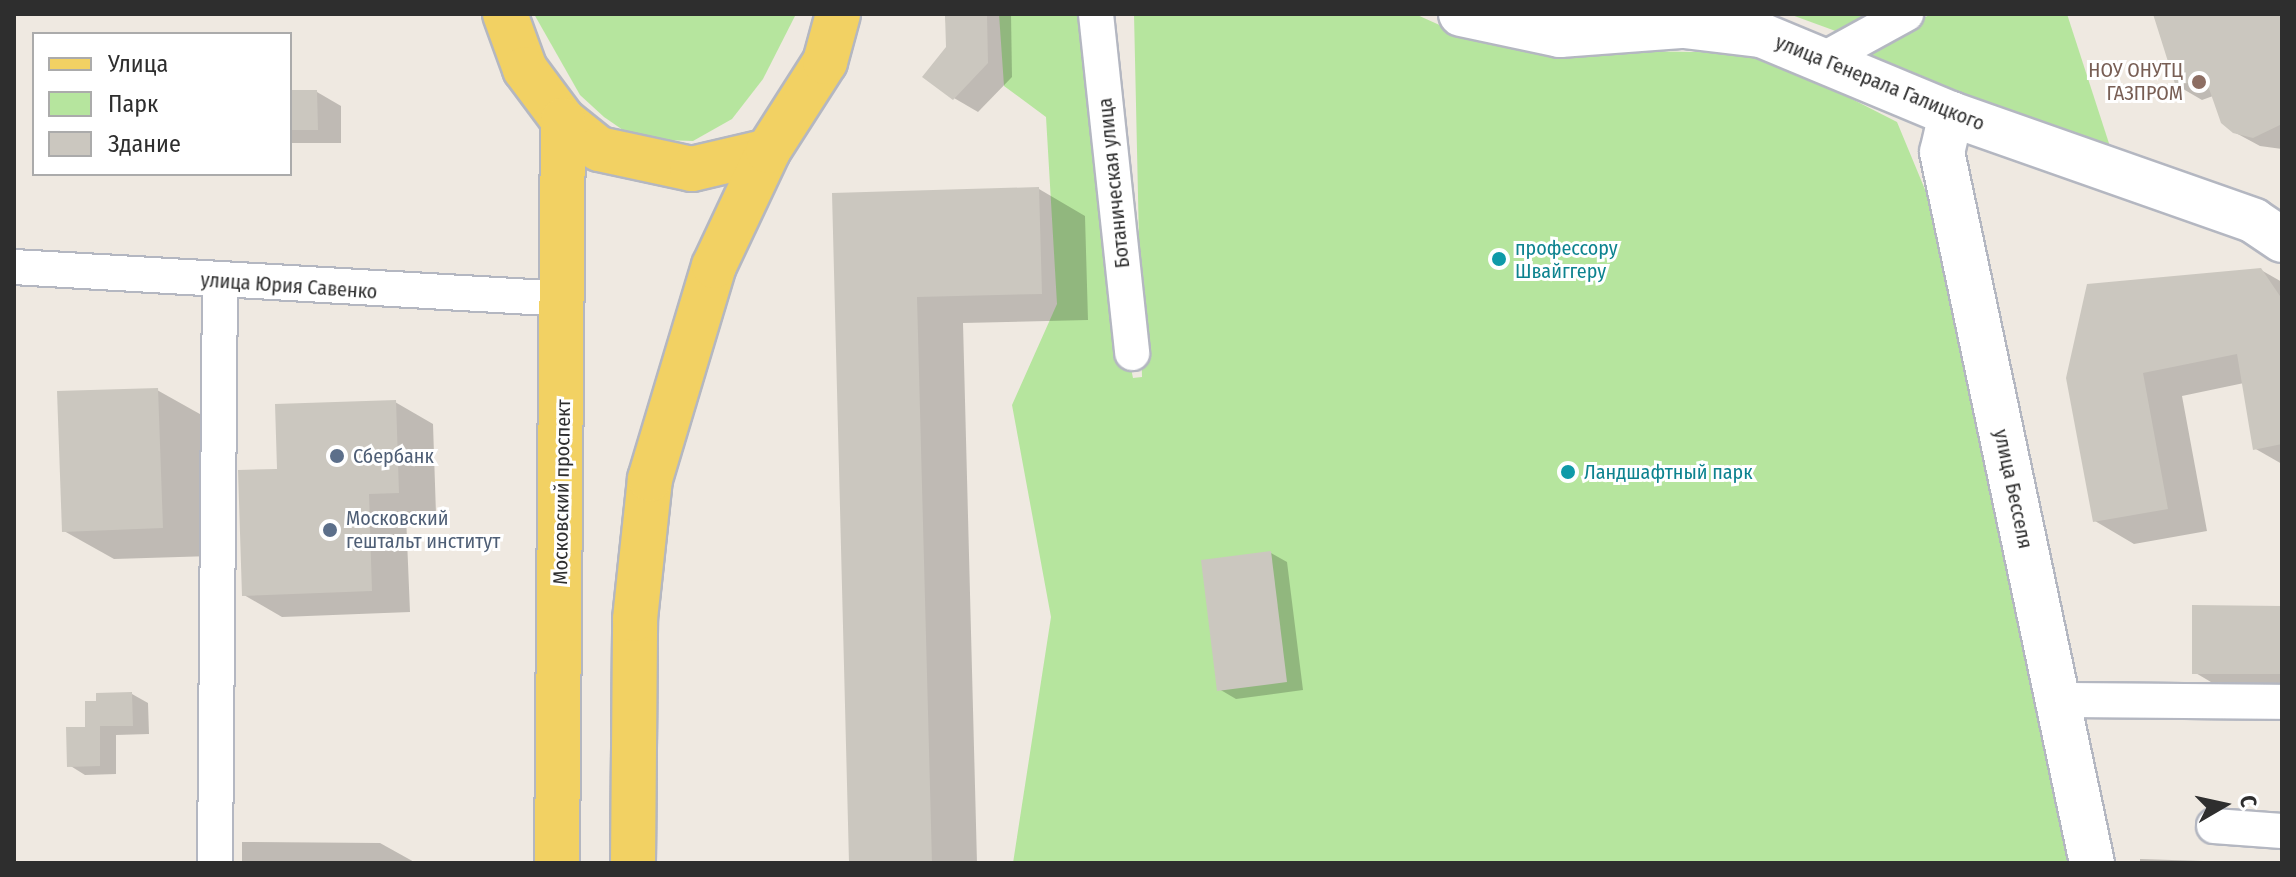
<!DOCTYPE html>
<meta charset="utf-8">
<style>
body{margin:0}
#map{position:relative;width:2296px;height:877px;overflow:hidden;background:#efe9e1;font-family:"Fira Sans Condensed",sans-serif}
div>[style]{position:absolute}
.green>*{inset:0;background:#b6e59e}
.shadow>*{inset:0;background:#0003}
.building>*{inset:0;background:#cbc7bf}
.roads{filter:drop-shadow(2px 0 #b4b7c1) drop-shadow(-2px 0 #b4b7c1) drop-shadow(0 2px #b4b7c1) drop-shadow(0 -2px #b4b7c1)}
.street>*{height:34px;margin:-17px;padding:0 17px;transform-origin:17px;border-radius:17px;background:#fff}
.secondary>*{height:44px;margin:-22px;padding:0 22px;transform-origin:22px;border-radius:22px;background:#fff}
.primary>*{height:44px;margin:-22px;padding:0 22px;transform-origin:22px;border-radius:22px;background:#f2d163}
.dots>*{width:22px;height:22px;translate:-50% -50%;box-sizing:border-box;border:4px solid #fff;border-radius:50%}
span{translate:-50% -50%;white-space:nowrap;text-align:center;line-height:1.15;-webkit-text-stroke:6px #fff;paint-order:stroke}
.education-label{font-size:20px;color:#785e54}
.right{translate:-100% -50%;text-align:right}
.street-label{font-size:20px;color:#2e2e2e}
.culture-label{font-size:20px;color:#0d838f}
.left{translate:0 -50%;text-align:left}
.service-label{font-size:20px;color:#4e5e75}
.frame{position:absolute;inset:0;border:16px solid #2e2e2e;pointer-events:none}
.legend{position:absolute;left:32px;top:32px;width:260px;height:144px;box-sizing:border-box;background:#fff;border:2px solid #ababab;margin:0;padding:10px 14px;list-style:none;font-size:24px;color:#2e2e2e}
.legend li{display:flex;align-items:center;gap:16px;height:40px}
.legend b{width:40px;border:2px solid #ababab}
.north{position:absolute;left:2184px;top:765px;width:80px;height:80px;-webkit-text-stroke:6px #fff;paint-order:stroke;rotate:81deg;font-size:22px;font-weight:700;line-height:32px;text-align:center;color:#2e2e2e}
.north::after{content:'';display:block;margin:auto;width:28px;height:36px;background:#2e2e2e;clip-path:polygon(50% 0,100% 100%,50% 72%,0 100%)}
</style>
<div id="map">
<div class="green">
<i style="clip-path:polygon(534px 14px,796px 14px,763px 79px,732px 119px,693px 141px,636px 139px,604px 117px,580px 95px)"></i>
<i style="clip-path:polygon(999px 14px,1089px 14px,1101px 222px,1133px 378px,1142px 377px,1134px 14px,1415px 14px,1464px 36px,1561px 50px,1762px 53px,1897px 122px,1931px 204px,2074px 863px,1013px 863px,1051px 617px,1012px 405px,1057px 304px,1046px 117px,1004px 86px)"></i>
<i style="clip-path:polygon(1789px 14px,1891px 14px,1852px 37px)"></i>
<i style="clip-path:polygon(1931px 14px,2067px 14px,2116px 165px,1852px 57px)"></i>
</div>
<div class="shadow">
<i style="clip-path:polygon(945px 14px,1011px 14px,1012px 77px,978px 112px,954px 98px)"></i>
<i style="clip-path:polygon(2155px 14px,2282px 14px,2282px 149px,2260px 146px,2234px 132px,2213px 96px,2202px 100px,2178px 86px)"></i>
<i style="clip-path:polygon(290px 92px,317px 92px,341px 106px,341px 143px,290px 143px)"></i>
<i style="clip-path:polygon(1039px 189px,1085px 216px,1088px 320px,963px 323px,977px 863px,851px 863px,834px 195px)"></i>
<i style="clip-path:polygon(2261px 270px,2282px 282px,2282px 464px,2254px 448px,2244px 383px,2182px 396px,2207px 531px,2134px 544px,2095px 521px,2068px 378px)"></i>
<i style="clip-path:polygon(157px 390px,207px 418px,212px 556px,114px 559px,64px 531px)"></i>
<i style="clip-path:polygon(395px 402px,433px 424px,436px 514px,406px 515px,410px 612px,282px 617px,244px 595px,279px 471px)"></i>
<i style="clip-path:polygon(1271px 553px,1287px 562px,1303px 690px,1236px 699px,1219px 689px)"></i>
<i style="clip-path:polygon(2282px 608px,2282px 696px,2233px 695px,2194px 672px)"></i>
<i style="clip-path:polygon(132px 694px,148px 703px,149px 734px,116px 735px,116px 774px,85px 775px,69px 765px,93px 729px)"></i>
<i style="clip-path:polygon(242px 842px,380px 843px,416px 863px,242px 863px)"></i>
<i style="clip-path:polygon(2140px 859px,2267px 863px,2140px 863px)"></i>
</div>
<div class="building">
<i style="clip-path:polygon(945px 14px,987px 14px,988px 63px,953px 100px,922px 77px,946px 47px)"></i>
<i style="clip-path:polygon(2153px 14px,2282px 14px,2282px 124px,2253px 138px,2233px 133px,2221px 123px,2205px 77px,2176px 87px)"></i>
<i style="clip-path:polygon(290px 90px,317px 90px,318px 130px,290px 130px)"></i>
<i style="clip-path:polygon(1039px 187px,1042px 294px,917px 297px,932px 863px,849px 863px,832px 193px)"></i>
<i style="clip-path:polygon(2261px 268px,2282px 299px,2282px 444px,2253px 450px,2237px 354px,2143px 373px,2168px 509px,2093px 522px,2066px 378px,2087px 284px)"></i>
<i style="clip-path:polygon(158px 388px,163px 528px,62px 532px,57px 391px)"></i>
<i style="clip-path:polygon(396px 400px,399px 493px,369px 494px,372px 591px,242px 596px,238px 470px,277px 469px,275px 404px)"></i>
<i style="clip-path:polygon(1271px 551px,1287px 682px,1217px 691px,1201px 560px)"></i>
<i style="clip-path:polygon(2192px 605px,2282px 606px,2282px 674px,2192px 674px)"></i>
<i style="clip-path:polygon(132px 692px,133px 726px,100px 726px,100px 766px,67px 767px,66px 727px,93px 727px,85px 727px,85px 701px,96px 701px,96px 693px)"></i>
</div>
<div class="roads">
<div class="street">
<i style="left:1096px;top:14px;width:341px;rotate:83.9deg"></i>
<i style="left:1824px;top:59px;width:94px;rotate:-28.8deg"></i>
<i style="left:14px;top:267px;width:552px;rotate:3.32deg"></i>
<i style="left:2058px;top:700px;width:224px;rotate:0.5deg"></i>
<i style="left:2214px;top:826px;width:68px;rotate:4.2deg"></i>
<i style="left:215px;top:863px;width:582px;rotate:-89.51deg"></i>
</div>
<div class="secondary">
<i style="left:1461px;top:14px;width:101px;rotate:12deg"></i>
<i style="left:1560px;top:35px;width:124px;rotate:-4.2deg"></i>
<i style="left:1684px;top:26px;width:78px;rotate:6.7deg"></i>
<i style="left:1761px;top:35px;width:206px;rotate:22.6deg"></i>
<i style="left:1951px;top:114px;width:321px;rotate:19.4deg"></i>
<i style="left:2254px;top:221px;width:34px;rotate:34deg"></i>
<i style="left:1951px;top:114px;width:39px;rotate:103deg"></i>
<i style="left:1942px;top:152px;width:727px;rotate:78.09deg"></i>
</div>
<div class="primary">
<i style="left:505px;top:14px;width:59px;rotate:70deg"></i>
<i style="left:525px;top:69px;width:64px;rotate:53.3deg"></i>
<i style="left:563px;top:120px;width:46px;rotate:38.9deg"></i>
<i style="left:599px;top:149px;width:95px;rotate:12.1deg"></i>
<i style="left:692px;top:169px;width:78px;rotate:-13.3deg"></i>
<i style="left:557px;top:863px;width:743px;rotate:-89.54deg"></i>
<i style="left:633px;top:863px;width:244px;rotate:-89.5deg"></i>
<i style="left:635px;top:619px;width:141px;rotate:-83.9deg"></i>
<i style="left:650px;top:479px;width:222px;rotate:-73.3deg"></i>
<i style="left:714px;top:266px;width:127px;rotate:-64.8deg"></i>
<i style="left:768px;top:151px;width:106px;rotate:-57.4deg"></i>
<i style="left:825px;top:62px;width:50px;rotate:-74.8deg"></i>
</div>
</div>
<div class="dots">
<i style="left:2199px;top:82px;background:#8d6e63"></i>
<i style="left:1499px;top:259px;background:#0f9aa8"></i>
<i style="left:337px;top:456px;background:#5c6f8a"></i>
<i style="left:1568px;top:472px;background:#0f9aa8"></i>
<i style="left:330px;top:530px;background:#5c6f8a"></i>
</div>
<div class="education-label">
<span class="right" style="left:2183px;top:82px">НОУ ОНУТЦ<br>ГАЗПРОМ</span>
</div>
<div class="street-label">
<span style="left:1880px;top:83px;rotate:22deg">улица Генерала Галицкого</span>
<span style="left:1114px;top:183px;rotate:-96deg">Ботаническая улица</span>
<span style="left:289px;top:286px;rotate:4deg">улица Юрия Савенко</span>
<span style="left:2013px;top:489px;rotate:78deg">улица Бесселя</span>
<span style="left:562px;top:492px;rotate:-89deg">Московский проспект</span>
</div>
<div class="culture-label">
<span class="left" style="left:1515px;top:260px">профессору<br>Швайггеру</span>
<span class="left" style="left:1584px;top:472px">Ландшафтный парк</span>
</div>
<div class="service-label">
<span class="left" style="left:353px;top:456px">Сбербанк</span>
<span class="left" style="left:346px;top:530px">Московский<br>гештальт институт</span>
</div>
<div class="frame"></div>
<ul class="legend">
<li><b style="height:10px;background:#f2d163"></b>Улица</li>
<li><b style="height:22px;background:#b6e59e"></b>Парк</li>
<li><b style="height:22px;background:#cbc7bf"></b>Здание</li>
</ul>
<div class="north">С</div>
</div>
